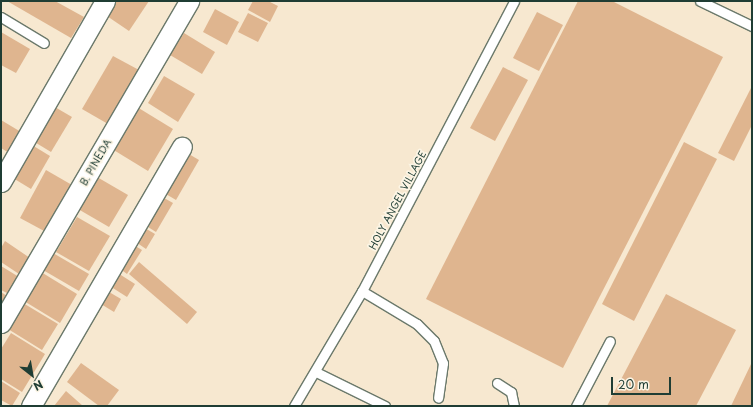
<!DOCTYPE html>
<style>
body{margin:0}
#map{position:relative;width:753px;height:407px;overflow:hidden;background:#f7e8d0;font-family:"Playpen Sans",sans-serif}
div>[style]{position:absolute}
.building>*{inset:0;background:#dfb58f}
.roads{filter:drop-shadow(1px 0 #6b796b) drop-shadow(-1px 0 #6b796b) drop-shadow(0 1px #6b796b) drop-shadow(0 -1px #6b796b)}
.service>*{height:9px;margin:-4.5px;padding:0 4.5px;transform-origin:4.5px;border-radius:4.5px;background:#fff}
.minor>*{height:19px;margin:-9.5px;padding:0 9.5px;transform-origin:9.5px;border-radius:9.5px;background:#fff}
span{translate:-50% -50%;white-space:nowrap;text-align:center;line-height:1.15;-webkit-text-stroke:3.5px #fcf5e5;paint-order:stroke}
.street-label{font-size:10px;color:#1f3d34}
.frame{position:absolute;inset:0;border:2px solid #1f3d34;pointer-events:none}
.north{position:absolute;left:12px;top:355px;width:40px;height:40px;-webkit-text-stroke:3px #fcf5e5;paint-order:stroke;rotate:149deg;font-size:11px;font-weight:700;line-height:16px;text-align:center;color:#1f3d34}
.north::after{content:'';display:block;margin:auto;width:14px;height:18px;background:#1f3d34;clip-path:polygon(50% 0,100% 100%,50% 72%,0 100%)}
.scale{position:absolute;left:611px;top:377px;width:60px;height:18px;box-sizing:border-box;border:2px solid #1f3d34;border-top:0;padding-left:5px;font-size:12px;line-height:14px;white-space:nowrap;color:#1f3d34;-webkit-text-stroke:3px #fcf5e5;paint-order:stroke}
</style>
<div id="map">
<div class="building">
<i style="clip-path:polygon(7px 1px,55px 1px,84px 17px,71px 38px)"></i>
<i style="clip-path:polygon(108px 1px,149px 1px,129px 31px,101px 12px)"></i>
<i style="clip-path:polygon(253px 1px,268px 1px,278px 6px,270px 22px,248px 10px)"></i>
<i style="clip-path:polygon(578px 1px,612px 1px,723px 57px,563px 368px,426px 299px)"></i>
<i style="clip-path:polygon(215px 9px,239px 22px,227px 45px,203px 32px)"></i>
<i style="clip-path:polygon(537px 12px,563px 25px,539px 71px,513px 58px)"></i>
<i style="clip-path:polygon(248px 13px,268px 23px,258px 42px,238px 32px)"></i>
<i style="clip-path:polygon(1px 32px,30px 49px,16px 73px,1px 65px)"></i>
<i style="clip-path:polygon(184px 33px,215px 52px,202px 74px,170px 55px)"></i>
<i style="clip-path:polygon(113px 56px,139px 70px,108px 124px,82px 109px)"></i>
<i style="clip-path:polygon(503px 67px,528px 80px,495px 141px,470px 128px)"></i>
<i style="clip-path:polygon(164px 76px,195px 94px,178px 122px,148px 103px)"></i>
<i style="clip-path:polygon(752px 86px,752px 125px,734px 161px,718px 153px)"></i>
<i style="clip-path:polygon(48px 103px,72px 117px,51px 152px,28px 138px)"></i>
<i style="clip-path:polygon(137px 107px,173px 129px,148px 171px,112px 149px)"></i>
<i style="clip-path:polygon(1px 120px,21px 132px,9px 153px,1px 148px)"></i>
<i style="clip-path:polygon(27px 142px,50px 156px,31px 189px,8px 175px)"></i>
<i style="clip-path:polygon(684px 142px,717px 159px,634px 321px,602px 304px)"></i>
<i style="clip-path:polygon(182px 150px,199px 160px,176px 200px,159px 190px)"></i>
<i style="clip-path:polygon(46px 170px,72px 185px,46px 232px,20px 218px)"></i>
<i style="clip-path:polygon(97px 177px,128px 195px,109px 227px,78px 209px)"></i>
<i style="clip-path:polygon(157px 194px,173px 203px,156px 232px,140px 222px)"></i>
<i style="clip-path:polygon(77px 217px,110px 236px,89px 271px,56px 252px)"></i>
<i style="clip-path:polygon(138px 224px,155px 234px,146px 249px,130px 238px)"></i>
<i style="clip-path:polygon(5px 241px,30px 258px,19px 274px,1px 262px,1px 248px)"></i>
<i style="clip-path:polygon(127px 241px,142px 250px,127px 274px,115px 265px)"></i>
<i style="clip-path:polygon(53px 253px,89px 274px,79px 291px,43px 270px)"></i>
<i style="clip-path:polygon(139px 262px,197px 312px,187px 324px,129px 274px)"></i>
<i style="clip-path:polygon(1px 266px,19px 277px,9px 294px,1px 290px)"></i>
<i style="clip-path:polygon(113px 270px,135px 284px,127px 297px,105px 283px)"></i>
<i style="clip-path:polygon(41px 272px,77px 294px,60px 323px,24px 301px)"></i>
<i style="clip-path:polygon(104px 289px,121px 299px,114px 312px,96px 301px)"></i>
<i style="clip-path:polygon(1px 292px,7px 296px,1px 306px)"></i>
<i style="clip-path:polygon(666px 294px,736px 330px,696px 406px,607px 406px)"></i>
<i style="clip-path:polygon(23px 303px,58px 324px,42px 350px,8px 329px)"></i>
<i style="clip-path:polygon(11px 333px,45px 354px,22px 392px,1px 379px,1px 349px)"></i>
<i style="clip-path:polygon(752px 362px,752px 406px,731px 406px)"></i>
<i style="clip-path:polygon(81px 363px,119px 390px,107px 406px,99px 406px,67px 382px)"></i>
<i style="clip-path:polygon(1px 381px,20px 393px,12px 406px,1px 400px)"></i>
<i style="clip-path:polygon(66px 391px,83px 406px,54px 406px)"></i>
</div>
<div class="roads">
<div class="service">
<i style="left:700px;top:1px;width:58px;rotate:25.7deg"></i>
<i style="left:1px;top:17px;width:50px;rotate:31.2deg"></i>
<i style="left:362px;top:291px;width:64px;rotate:31deg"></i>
<i style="left:417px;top:324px;width:24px;rotate:45deg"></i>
<i style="left:434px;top:341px;width:24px;rotate:68deg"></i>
<i style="left:443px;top:363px;width:35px;rotate:98deg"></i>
<i style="left:316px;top:372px;width:77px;rotate:26.2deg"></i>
<i style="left:497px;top:383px;width:17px;rotate:33deg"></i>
<i style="left:511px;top:392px;width:14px;rotate:78deg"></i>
<i style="left:294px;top:406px;width:134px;rotate:-59.4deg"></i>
<i style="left:362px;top:291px;width:327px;rotate:-62.3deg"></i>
<i style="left:576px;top:406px;width:73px;rotate:-62.4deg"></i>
</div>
<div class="minor">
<i style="left:1px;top:182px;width:209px;rotate:-60.1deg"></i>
<i style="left:1px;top:323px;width:373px;rotate:-59.7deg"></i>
<i style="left:31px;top:406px;width:300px;rotate:-59.8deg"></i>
</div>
</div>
<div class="street-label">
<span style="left:95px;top:162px;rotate:-60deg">B. PINEDA</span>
<span style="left:397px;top:200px;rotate:-62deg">HOLY ANGEL VILLAGE</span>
</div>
<div class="frame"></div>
<div class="north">N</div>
<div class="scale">20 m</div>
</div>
